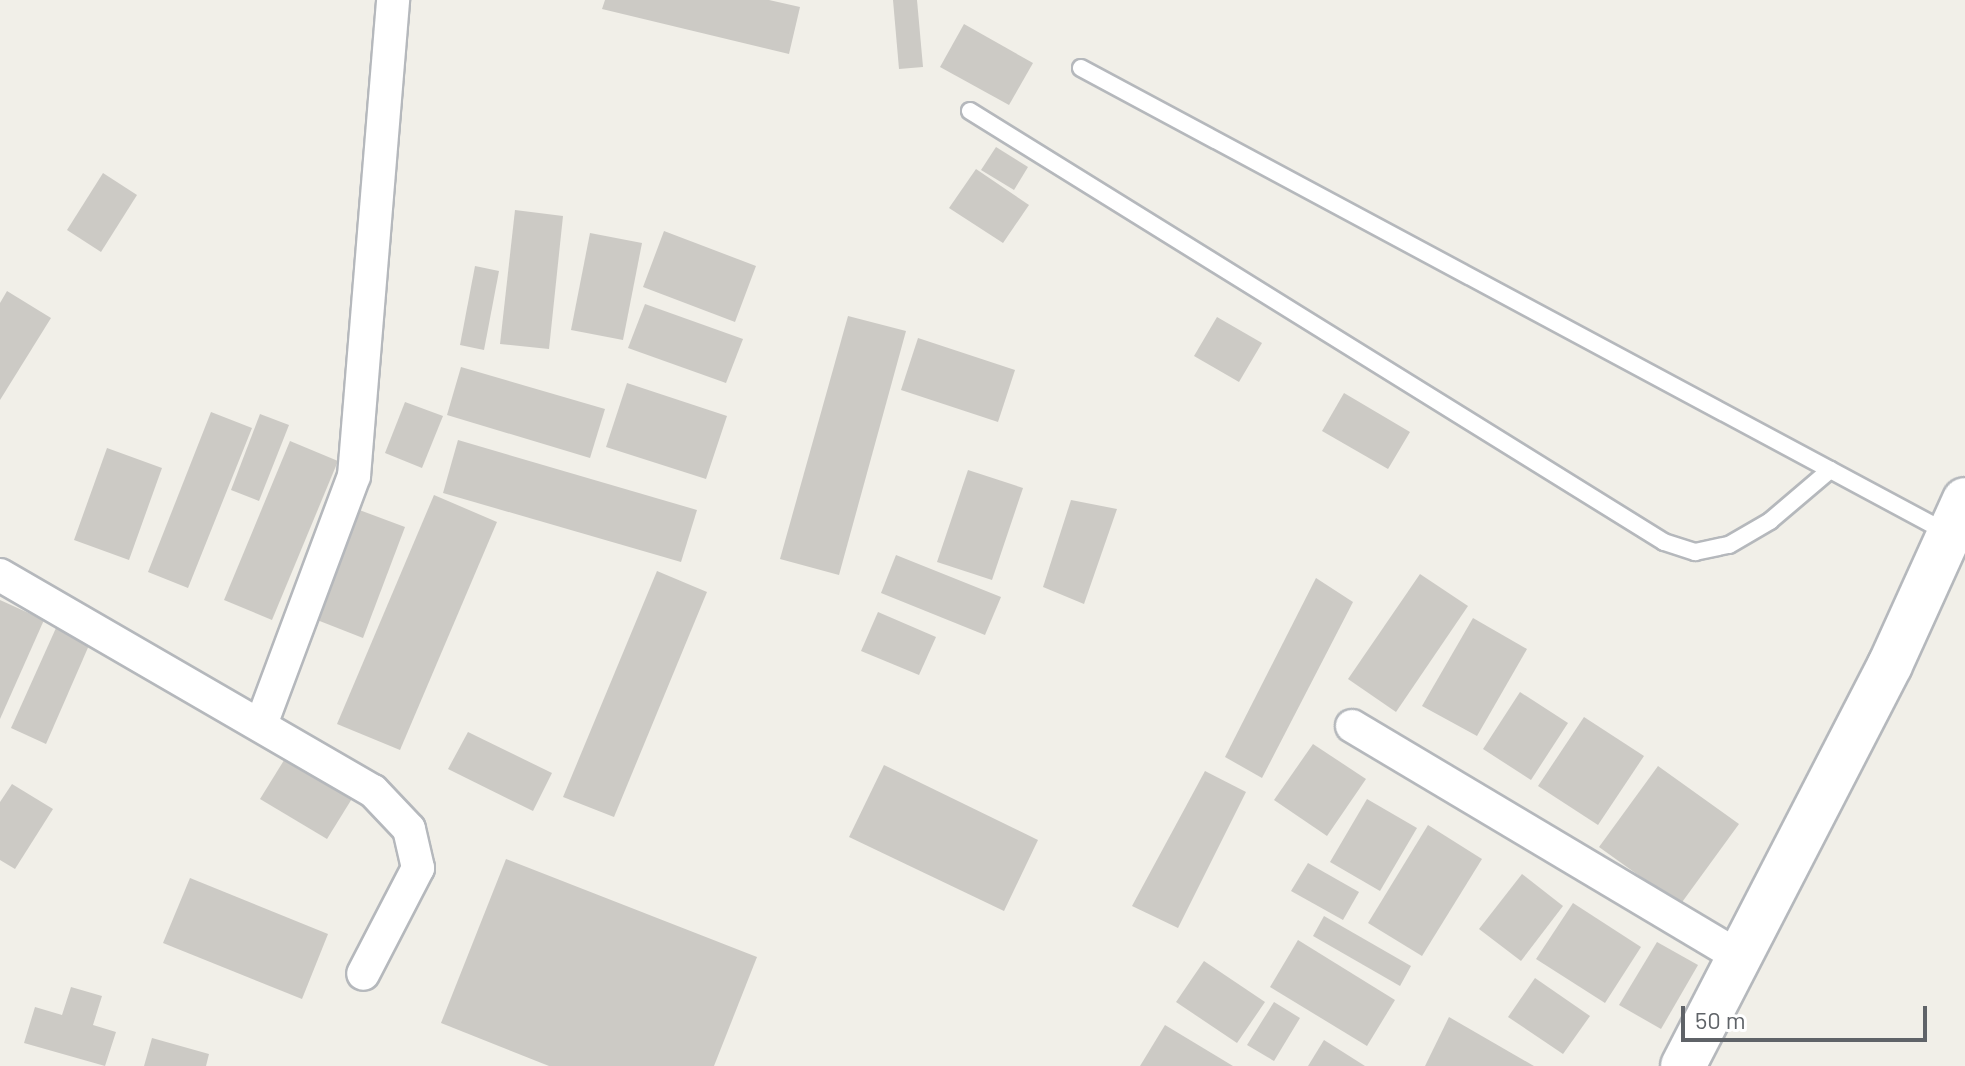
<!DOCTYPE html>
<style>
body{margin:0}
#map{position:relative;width:1965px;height:1066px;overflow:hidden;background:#f1efe8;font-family:Barlow,sans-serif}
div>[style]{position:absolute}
.building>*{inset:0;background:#cccac5}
.roads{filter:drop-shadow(2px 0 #b5b8bc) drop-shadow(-2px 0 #b5b8bc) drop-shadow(0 2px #b5b8bc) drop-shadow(0 -2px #b5b8bc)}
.lane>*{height:16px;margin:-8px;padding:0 8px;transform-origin:8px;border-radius:8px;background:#fff}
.street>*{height:32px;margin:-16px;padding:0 16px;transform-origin:16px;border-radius:16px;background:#fff}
.secondary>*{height:44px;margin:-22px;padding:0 22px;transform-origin:22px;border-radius:22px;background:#fff}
span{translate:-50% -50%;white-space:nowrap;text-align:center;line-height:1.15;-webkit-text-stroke:6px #fff;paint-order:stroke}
.scale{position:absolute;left:1681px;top:1006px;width:246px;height:36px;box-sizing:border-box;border:4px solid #5f6368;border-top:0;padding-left:10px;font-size:24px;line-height:28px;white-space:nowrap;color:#5f6368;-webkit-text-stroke:6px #fff;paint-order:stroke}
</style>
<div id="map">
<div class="building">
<i style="clip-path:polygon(605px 0,769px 0,800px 7px,789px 54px,602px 9px)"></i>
<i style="clip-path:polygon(893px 0,917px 0,923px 67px,899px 69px)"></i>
<i style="clip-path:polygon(964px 24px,1033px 63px,1009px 105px,940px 67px)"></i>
<i style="clip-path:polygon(996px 147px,1028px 167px,1014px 190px,981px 170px)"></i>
<i style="clip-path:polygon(976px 169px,1029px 205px,1003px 243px,949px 208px)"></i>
<i style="clip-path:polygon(103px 173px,137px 195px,101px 252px,67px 230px)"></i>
<i style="clip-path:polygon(515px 210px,563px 216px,549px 349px,500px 344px)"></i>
<i style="clip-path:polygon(664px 231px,756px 266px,735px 322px,643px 287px)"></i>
<i style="clip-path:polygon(590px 233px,642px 243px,623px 340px,571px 330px)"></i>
<i style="clip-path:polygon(475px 266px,499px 271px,484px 350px,460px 345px)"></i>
<i style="clip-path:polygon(7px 291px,51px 318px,0 400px,0 303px)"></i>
<i style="clip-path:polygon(645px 304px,743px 339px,726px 383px,628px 348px)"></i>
<i style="clip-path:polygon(848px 316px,906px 331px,839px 575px,780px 559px)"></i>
<i style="clip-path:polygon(1217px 317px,1262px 343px,1239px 382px,1194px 356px)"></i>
<i style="clip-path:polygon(918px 338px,1015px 370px,998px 422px,901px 390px)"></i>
<i style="clip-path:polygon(461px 367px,605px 409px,590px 458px,447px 415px)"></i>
<i style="clip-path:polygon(627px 383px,727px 416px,706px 479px,606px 447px)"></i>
<i style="clip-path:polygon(1344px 393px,1410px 432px,1388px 469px,1322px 431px)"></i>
<i style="clip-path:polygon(405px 402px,443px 416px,422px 468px,385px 453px)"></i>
<i style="clip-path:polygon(211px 412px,252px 428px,188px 588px,148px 572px)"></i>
<i style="clip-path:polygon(260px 414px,289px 425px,259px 501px,231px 490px)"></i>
<i style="clip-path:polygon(458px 440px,697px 510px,681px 562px,443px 493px)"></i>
<i style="clip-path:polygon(290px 441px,338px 461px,272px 620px,224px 600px)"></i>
<i style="clip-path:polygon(107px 448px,162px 468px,129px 560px,74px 540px)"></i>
<i style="clip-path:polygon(968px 470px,1023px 488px,992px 580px,937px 562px)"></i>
<i style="clip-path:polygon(434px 495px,497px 522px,400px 750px,337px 724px)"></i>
<i style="clip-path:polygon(1071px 500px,1117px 509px,1084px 604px,1043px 587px)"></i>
<i style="clip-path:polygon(354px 508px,405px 527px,363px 638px,312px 618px)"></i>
<i style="clip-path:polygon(896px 555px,1001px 597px,985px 635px,881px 593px)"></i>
<i style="clip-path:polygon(657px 571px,707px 592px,614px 817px,563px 797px)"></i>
<i style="clip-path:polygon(1420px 574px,1468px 606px,1396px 712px,1348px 679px)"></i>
<i style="clip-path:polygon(1316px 578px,1353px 602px,1262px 778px,1225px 757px)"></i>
<i style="clip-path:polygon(0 600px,44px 620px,0 719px)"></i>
<i style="clip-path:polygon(878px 612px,936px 637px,919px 675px,861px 651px)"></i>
<i style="clip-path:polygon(1473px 618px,1527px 649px,1477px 736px,1422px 706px)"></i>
<i style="clip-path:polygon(56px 628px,90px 643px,46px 744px,11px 728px)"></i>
<i style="clip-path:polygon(1520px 692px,1568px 723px,1531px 780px,1483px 749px)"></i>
<i style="clip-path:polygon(1584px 717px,1644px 756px,1598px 825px,1538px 786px)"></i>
<i style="clip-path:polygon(468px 732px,552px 773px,533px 811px,448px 769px)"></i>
<i style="clip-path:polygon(1313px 744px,1366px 779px,1327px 836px,1274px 800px)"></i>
<i style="clip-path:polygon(286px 757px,353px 797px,327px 839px,260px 799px)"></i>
<i style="clip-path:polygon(884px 765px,1038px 840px,1004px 911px,849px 837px)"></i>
<i style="clip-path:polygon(1658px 766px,1739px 824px,1680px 905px,1599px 847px)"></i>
<i style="clip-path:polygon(1205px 771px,1246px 792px,1178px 928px,1132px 906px)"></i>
<i style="clip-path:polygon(12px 784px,53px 809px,15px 869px,0 860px,0 802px)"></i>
<i style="clip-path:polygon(1367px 799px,1417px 828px,1380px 891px,1330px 862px)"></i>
<i style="clip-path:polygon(1428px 825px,1482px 859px,1422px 956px,1368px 923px)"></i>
<i style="clip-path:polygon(506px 859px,757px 957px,714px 1066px,549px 1066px,441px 1023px)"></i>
<i style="clip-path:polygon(1308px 863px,1359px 892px,1343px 920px,1291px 891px)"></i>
<i style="clip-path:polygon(1522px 874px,1563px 906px,1521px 961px,1479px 929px)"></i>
<i style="clip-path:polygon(190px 878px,328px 934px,302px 999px,163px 943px)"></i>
<i style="clip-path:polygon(1573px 903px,1641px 947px,1605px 1003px,1536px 959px)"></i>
<i style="clip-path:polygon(1324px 916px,1411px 966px,1400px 986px,1313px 936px)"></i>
<i style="clip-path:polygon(1298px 940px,1395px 1000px,1367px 1046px,1270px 987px)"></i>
<i style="clip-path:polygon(1657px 942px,1698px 965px,1661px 1029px,1619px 1005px)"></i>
<i style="clip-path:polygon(1204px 961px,1265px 1002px,1237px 1043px,1176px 1002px)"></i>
<i style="clip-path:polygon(1535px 978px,1590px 1016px,1563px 1054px,1508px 1017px)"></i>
<i style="clip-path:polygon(71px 987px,102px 996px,93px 1025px,116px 1032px,105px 1066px,24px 1043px,35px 1007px,62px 1015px)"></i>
<i style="clip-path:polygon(1274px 1002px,1300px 1018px,1274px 1061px,1247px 1045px)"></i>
<i style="clip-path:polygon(1449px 1017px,1534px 1066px,1425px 1066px)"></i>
<i style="clip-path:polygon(1165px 1025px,1233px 1066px,1140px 1066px)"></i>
<i style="clip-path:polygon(152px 1038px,209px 1054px,206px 1066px,144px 1066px)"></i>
<i style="clip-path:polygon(1324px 1040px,1365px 1066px,1308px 1066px)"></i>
</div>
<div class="roads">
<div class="lane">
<i style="left:1081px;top:68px;width:984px;rotate:28.21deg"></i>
<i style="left:970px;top:111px;width:817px;rotate:31.84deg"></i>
<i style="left:1664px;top:542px;width:33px;rotate:18deg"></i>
<i style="left:1695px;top:552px;width:35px;rotate:-12deg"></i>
<i style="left:1729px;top:545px;width:48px;rotate:-30.3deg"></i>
<i style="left:1770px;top:521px;width:79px;rotate:-40.4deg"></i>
</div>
<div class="street">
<i style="left:0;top:575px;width:431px;rotate:30.1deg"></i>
<i style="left:373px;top:791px;width:52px;rotate:46.5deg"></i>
<i style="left:409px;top:829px;width:40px;rotate:77deg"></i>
<i style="left:418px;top:868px;width:119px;rotate:117.4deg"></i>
<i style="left:262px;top:722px;width:263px;rotate:-69.5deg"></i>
<i style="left:354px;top:476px;width:478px;rotate:-85.3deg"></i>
<i style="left:1352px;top:726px;width:449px;rotate:30.8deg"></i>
</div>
<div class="secondary">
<i style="left:1683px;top:1066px;width:451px;rotate:-62.7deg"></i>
<i style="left:1890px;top:665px;width:181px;rotate:-65.6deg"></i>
</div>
</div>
<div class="scale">50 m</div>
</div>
